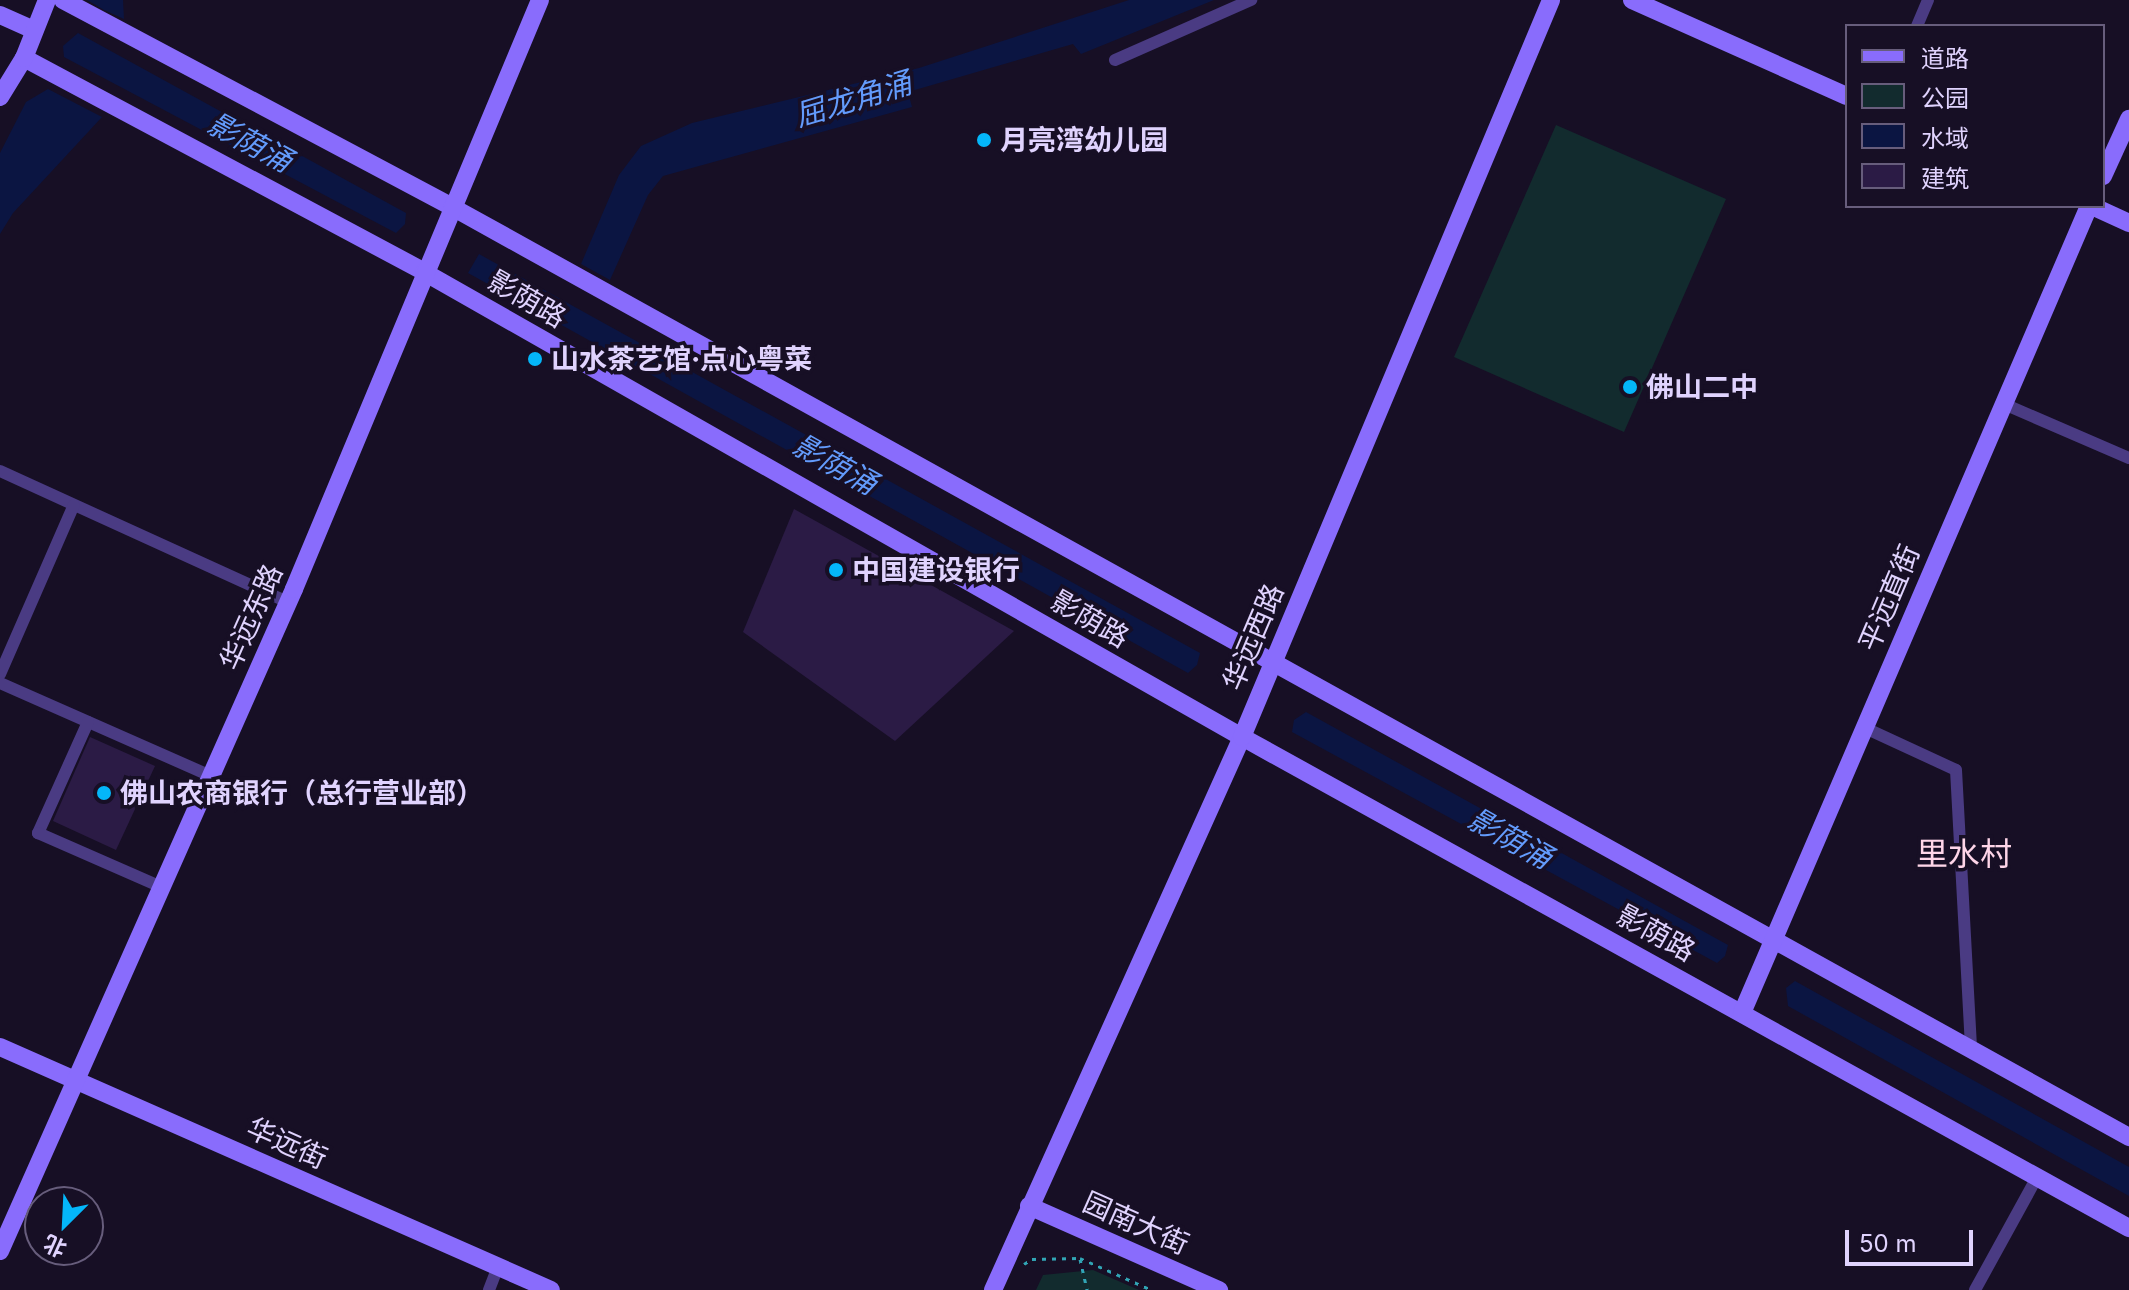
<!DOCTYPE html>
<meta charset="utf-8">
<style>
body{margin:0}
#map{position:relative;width:2129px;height:1290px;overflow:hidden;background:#170f25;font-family:Inter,"Noto Sans SC",sans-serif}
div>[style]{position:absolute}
.green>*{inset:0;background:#122b2e}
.water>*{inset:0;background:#0b1542}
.building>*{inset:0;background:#2b1b45}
.path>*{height:3px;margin-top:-1.5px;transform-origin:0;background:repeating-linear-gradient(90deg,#31a5b5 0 4px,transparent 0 10px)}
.street>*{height:12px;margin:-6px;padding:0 6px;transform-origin:6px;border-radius:6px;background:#4a3b83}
.secondary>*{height:18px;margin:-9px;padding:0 9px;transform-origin:9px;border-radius:9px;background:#896cfc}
.dots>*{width:22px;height:22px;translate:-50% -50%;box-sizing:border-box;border:4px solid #170f25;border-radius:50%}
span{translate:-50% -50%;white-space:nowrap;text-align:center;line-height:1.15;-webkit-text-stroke:7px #170f25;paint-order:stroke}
.poi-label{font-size:28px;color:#e0d3fe;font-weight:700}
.left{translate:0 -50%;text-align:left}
.street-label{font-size:28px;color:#e0d3fe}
.water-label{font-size:30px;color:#639bfc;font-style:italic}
.quarter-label{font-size:32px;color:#fed5e8}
.legend{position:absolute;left:1845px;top:24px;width:260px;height:184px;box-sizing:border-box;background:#170f25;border:2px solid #675d7c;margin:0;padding:10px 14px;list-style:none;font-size:24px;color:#e0d3fe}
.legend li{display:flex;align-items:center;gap:16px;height:40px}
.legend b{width:40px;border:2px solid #675d7c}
.north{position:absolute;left:24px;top:1186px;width:80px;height:80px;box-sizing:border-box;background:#170f25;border:2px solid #675d7c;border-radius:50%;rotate:204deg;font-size:22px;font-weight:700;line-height:32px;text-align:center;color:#e0d3fe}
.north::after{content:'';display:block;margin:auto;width:28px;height:36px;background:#04b6f9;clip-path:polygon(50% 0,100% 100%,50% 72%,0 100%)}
.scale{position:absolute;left:1845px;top:1230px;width:128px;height:36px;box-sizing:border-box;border:4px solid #e0d3fe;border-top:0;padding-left:10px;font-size:24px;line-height:28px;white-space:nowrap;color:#e0d3fe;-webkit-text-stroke:6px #170f25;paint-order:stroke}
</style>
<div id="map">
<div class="green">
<i style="clip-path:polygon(1556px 125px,1726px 199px,1624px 432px,1454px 357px)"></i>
<i style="clip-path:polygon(1093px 1270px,1139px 1290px,1036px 1290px,1043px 1275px)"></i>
</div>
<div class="water">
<i style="clip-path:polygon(87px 0,123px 0,124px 19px,104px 10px)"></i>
<i style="clip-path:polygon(1129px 0,1214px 0,1081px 54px,1073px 44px,908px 92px,912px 107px,663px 176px,648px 195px,610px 280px,581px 264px,619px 175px,641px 146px,692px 123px,919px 68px)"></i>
<i style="clip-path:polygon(78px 33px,406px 213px,405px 224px,396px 233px,64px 57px,63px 46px)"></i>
<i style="clip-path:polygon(48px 89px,102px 117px,13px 213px,0 234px,0 153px,26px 102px)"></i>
<i style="clip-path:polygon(479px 254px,1200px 653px,1197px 665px,1188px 673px,468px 273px)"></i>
<i style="clip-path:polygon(1306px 712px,1728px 945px,1725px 956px,1717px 963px,1292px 732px,1294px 720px)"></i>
<i style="clip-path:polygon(1795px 981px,2129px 1167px,2129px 1196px,1788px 1006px,1786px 988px)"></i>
</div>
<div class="building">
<i style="clip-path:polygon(794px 509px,1014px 631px,895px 741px,743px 632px)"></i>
<i style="clip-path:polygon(90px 737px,155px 766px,116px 850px,53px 821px)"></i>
</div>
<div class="path">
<i style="left:1080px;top:1259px;width:32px;rotate:77deg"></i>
<i style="left:1024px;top:1264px;width:9px;rotate:-32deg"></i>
<i style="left:1032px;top:1259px;width:48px;rotate:-1.2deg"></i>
<i style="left:1080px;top:1258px;width:79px;rotate:24deg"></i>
</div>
<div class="street">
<i style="left:1917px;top:26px;width:28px;rotate:-67deg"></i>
<i style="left:1115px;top:60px;width:149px;rotate:-23.8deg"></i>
<i style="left:2004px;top:404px;width:136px;rotate:23.4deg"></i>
<i style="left:0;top:471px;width:316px;rotate:24.5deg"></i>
<i style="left:0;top:674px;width:184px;rotate:-66.4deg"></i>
<i style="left:0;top:683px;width:231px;rotate:23.8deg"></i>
<i style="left:88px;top:722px;width:122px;rotate:114.2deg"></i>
<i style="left:38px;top:833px;width:134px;rotate:23.7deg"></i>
<i style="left:1863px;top:727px;width:102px;rotate:24.8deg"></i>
<i style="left:1956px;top:770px;width:280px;rotate:86.9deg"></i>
<i style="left:489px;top:1290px;width:25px;rotate:-69deg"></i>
<i style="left:1975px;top:1290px;width:129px;rotate:-61.2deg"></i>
</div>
<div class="secondary">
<i style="left:63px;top:0;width:441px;rotate:28deg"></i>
<i style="left:452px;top:207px;width:1918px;rotate:29.01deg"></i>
<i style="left:1632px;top:0;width:235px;rotate:24.1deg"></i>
<i style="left:0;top:15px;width:37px;rotate:24deg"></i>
<i style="left:24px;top:58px;width:454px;rotate:28.1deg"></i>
<i style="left:424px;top:272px;width:941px;rotate:29.62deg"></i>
<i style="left:1242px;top:737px;width:1014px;rotate:28.97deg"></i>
<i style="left:0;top:97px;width:46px;rotate:-58.4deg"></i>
<i style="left:24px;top:58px;width:62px;rotate:-68.4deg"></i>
<i style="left:2103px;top:176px;width:63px;rotate:-65.5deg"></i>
<i style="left:2092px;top:206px;width:41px;rotate:24.7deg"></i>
<i style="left:1742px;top:1013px;width:878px;rotate:-66.73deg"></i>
<i style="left:0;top:1047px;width:602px;rotate:23.8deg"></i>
<i style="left:1029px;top:1206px;width:208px;rotate:23.9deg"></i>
<i style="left:0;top:1251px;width:724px;rotate:-66.05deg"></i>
<i style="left:294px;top:589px;width:638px;rotate:-67.33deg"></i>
<i style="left:993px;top:1290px;width:606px;rotate:-65.76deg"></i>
<i style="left:1242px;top:737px;width:799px;rotate:-67.25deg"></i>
</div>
<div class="dots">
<i style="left:984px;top:140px;background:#04b6f9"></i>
<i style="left:535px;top:359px;background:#04b6f9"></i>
<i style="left:1630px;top:387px;background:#04b6f9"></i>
<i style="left:836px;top:570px;background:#04b6f9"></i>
<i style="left:104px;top:793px;background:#04b6f9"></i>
</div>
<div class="poi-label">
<span class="left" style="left:1000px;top:140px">月亮湾幼儿园</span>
<span class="left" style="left:551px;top:359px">山水茶艺馆·点心粤菜</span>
<span class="left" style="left:1646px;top:387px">佛山二中</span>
<span class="left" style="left:852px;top:570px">中国建设银行</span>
<span class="left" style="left:120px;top:793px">佛山农商银行（总行营业部）</span>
</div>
<div class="street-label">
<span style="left:527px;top:299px;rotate:30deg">影荫路</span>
<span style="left:1889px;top:598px;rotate:-67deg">平远直街</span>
<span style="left:251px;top:617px;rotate:-66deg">华远东路</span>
<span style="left:1090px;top:619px;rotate:30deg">影荫路</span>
<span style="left:1253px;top:637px;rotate:-67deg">华远西路</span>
<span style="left:1656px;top:933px;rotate:29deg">影荫路</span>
<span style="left:287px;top:1143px;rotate:24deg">华远街</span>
<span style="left:1136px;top:1223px;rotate:24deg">园南大街</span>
</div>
<div class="water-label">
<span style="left:853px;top:99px;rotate:-17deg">屈龙角涌</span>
<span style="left:250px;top:142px;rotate:28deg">影荫涌</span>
<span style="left:835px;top:464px;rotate:29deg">影荫涌</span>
<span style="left:1510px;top:838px;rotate:29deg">影荫涌</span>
</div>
<div class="quarter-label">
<span style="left:1964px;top:854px">里水村</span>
</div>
<ul class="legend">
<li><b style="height:10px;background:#896cfc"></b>道路</li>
<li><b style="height:22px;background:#122b2e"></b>公园</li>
<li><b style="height:22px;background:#0b1542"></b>水域</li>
<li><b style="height:22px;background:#2b1b45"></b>建筑</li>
</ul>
<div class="north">北</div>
<div class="scale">50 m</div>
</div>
